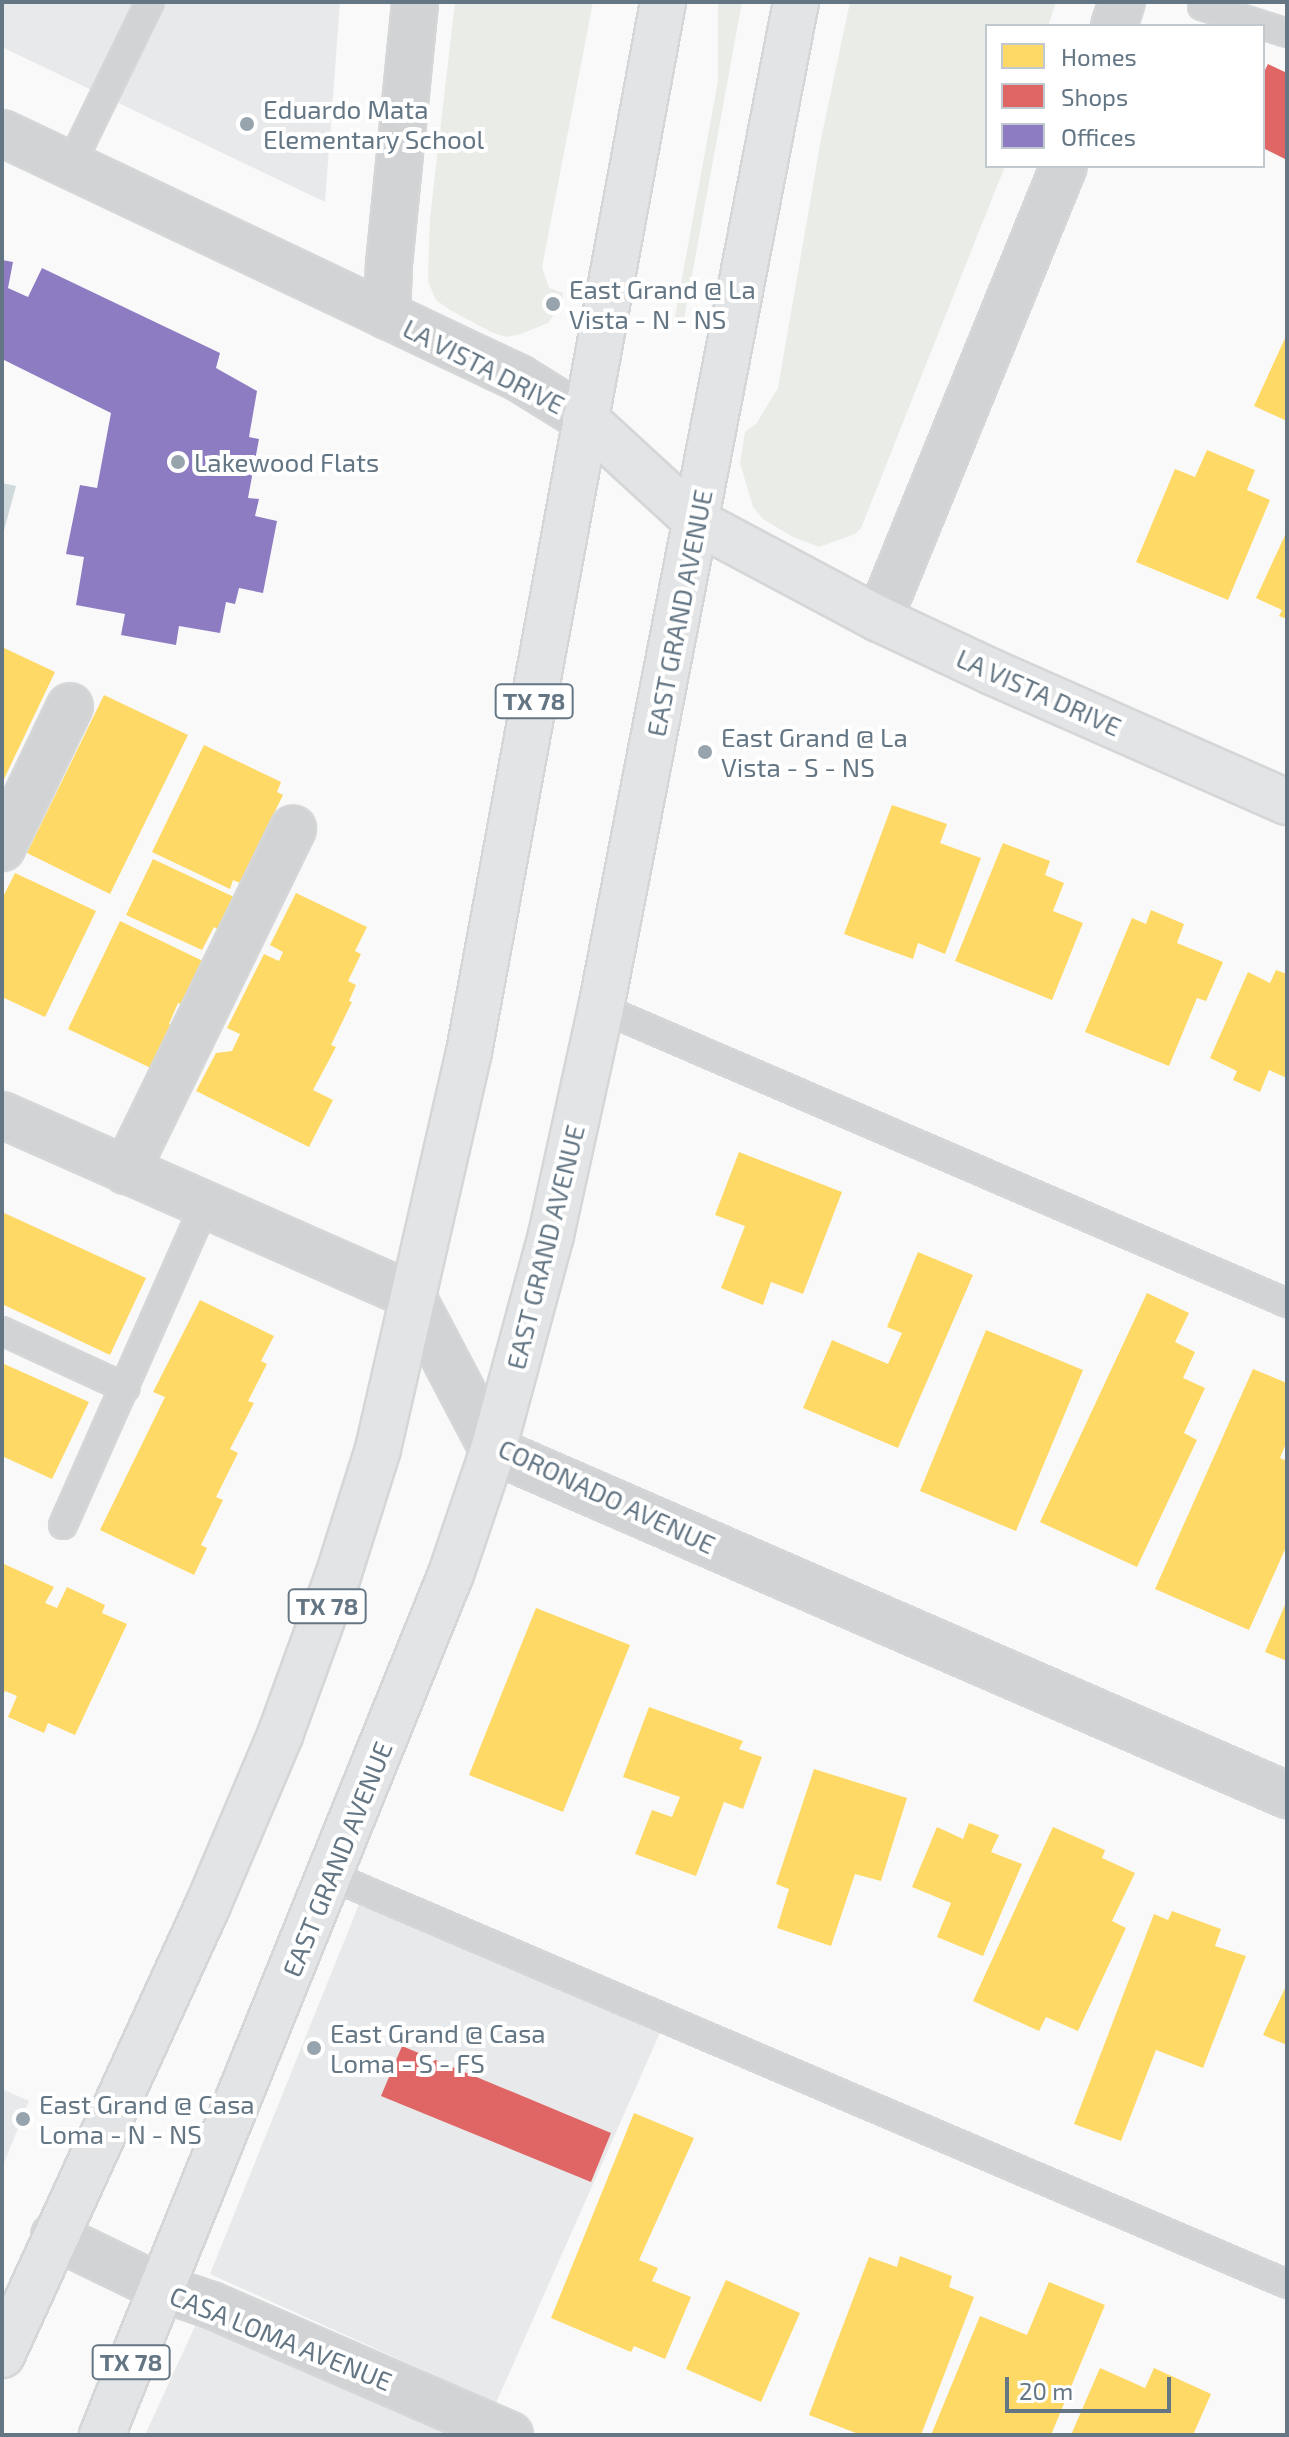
<!DOCTYPE html>
<style>
body{margin:0}
#map{position:relative;width:1289px;height:2437px;overflow:hidden;background:#f9f9f9;font-family:"Exo 2",sans-serif}
div>[style]{position:absolute}
.built>*{inset:0;background:#e8e9ea}
.green>*{inset:0;background:#e9ece7}
.water>*{inset:0;background:#cfd8da}
.homes>*{inset:0;background:#ffd966}
.shops>*{inset:0;background:#e06666}
.offices>*{inset:0;background:#8e7cc3}
.roads{filter:drop-shadow(2px 0 #d5d6d7) drop-shadow(-2px 0 #d5d6d7) drop-shadow(0 2px #d5d6d7) drop-shadow(0 -2px #d5d6d7)}
.lane>*{height:26px;margin:-13px;padding:0 13px;transform-origin:13px;border-radius:13px;background:#d1d3d4}
.street>*{height:44px;margin:-22px;padding:0 22px;transform-origin:22px;border-radius:22px;background:#d1d3d4}
.secondary>*{height:44px;margin:-22px;padding:0 22px;transform-origin:22px;border-radius:22px;background:#e3e4e5}
.primary>*{height:44px;margin:-22px;padding:0 22px;transform-origin:22px;border-radius:22px;background:#e3e4e5}
.dots>*{width:22px;height:22px;translate:-50% -50%;box-sizing:border-box;border:4px solid #fff;border-radius:50%}
span{translate:-50% -50%;white-space:nowrap;text-align:center;line-height:1.15;-webkit-text-stroke:8px #fff;paint-order:stroke}
.shield-label span{padding:2px 6px;background:#fff;border:2px solid;border-radius:6px;-webkit-text-stroke-width:0}
.shield-label{font-size:24px;color:#647684;font-weight:700}
.poi-label{font-size:26px;color:#647684}
.left{translate:0 -50%;text-align:left}
.street-label{font-size:26px;color:#647684}
.frame{position:absolute;inset:0;border:4px solid #647684;pointer-events:none}
.legend{position:absolute;left:985px;top:24px;width:280px;height:144px;box-sizing:border-box;background:#fff;border:2px solid #c1c8ce;margin:0;padding:10px 14px;list-style:none;font-size:24px;color:#647684}
.legend li{display:flex;align-items:center;gap:16px;height:40px}
.legend b{width:40px;border:2px solid #c1c8ce}
.scale{position:absolute;left:1005px;top:2377px;width:166px;height:36px;box-sizing:border-box;border:4px solid #647684;border-top:0;padding-left:10px;font-size:24px;line-height:28px;white-space:nowrap;color:#647684;-webkit-text-stroke:6px #fff;paint-order:stroke}
</style>
<div id="map">
<div class="built">
<i style="clip-path:polygon(2px 2px,340px 2px,325px 202px,2px 47px)"></i>
<i style="clip-path:polygon(362px 1897px,663px 2026px,496px 2403px,210px 2274px)"></i>
<i style="clip-path:polygon(2px 2089px,29px 2101px,2px 2168px)"></i>
<i style="clip-path:polygon(207px 2300px,510px 2435px,145px 2435px)"></i>
</div>
<div class="green">
<i style="clip-path:polygon(455px 2px,593px 2px,542px 267px,549px 288px,563px 293px,563px 301px,548px 323px,521px 334px,507px 337px,493px 333px,450px 310px,436px 300px,428px 281px,430px 218px)"></i>
<i style="clip-path:polygon(718px 2px,742px 2px,684px 319px,679px 324px,674px 322px,718px 81px)"></i>
<i style="clip-path:polygon(850px 2px,1056px 2px,1048px 26px,987px 26px,987px 166px,1005px 166px,861px 528px,855px 534px,819px 547px,793px 537px,763px 519px,753px 507px,740px 463px,745px 432px,756px 424px,778px 388px,821px 139px)"></i>
</div>
<div class="water">
<i style="clip-path:polygon(2px 483px,16px 486px,3px 534px,2px 534px)"></i>
</div>
<div class="homes">
<i style="clip-path:polygon(1287px 334px,1287px 421px,1254px 406px)"></i>
<i style="clip-path:polygon(1207px 450px,1255px 470px,1247px 490px,1270px 500px,1228px 600px,1136px 562px,1175px 469px,1195px 477px)"></i>
<i style="clip-path:polygon(1287px 531px,1287px 619px,1279px 616px,1282px 610px,1256px 598px)"></i>
<i style="clip-path:polygon(2px 647px,55px 672px,4px 779px,2px 778px)"></i>
<i style="clip-path:polygon(104px 695px,188px 735px,110px 894px,27px 853px)"></i>
<i style="clip-path:polygon(204px 745px,281px 782px,277px 792px,283px 795px,240px 883px,233px 880px,230px 889px,152px 852px)"></i>
<i style="clip-path:polygon(892px 805px,947px 824px,940px 843px,981px 858px,945px 954px,918px 943px,913px 959px,844px 934px)"></i>
<i style="clip-path:polygon(1003px 843px,1050px 861px,1045px 875px,1064px 883px,1053px 911px,1083px 923px,1052px 1000px,955px 961px)"></i>
<i style="clip-path:polygon(153px 859px,234px 897px,219px 930px,214px 927px,202px 950px,126px 915px)"></i>
<i style="clip-path:polygon(15px 873px,96px 911px,45px 1017px,2px 997px,2px 899px)"></i>
<i style="clip-path:polygon(296px 893px,367px 927px,355px 951px,361px 954px,348px 981px,356px 985px,349px 1001px,352px 1002px,331px 1045px,336px 1047px,313px 1090px,333px 1100px,309px 1147px,196px 1091px,216px 1053px,232px 1051px,240px 1034px,227px 1028px,264px 954px,279px 961px,283px 952px,270px 945px)"></i>
<i style="clip-path:polygon(1151px 910px,1184px 924px,1177px 943px,1223px 962px,1206px 1001px,1197px 998px,1169px 1066px,1085px 1032px,1132px 918px,1146px 924px)"></i>
<i style="clip-path:polygon(120px 921px,205px 962px,184px 1005px,178px 1003px,169px 1024px,173px 1026px,153px 1069px,68px 1029px)"></i>
<i style="clip-path:polygon(1276px 970px,1287px 974px,1287px 1078px,1269px 1070px,1260px 1092px,1233px 1080px,1237px 1071px,1210px 1058px,1248px 972px,1270px 983px)"></i>
<i style="clip-path:polygon(739px 1152px,842px 1192px,803px 1294px,771px 1282px,763px 1305px,721px 1288px,745px 1226px,715px 1215px)"></i>
<i style="clip-path:polygon(2px 1212px,146px 1278px,110px 1355px,2px 1304px)"></i>
<i style="clip-path:polygon(918px 1252px,973px 1275px,898px 1448px,803px 1408px,832px 1340px,888px 1364px,902px 1333px,887px 1327px)"></i>
<i style="clip-path:polygon(1147px 1293px,1189px 1313px,1175px 1342px,1195px 1352px,1183px 1378px,1205px 1388px,1184px 1433px,1197px 1440px,1137px 1567px,1040px 1522px)"></i>
<i style="clip-path:polygon(200px 1300px,274px 1336px,261px 1361px,267px 1364px,248px 1401px,254px 1403px,230px 1449px,238px 1453px,216px 1497px,223px 1500px,201px 1545px,207px 1548px,194px 1575px,100px 1530px,165px 1397px,153px 1392px)"></i>
<i style="clip-path:polygon(986px 1330px,1083px 1370px,1016px 1531px,920px 1491px)"></i>
<i style="clip-path:polygon(2px 1363px,89px 1402px,52px 1479px,2px 1456px)"></i>
<i style="clip-path:polygon(1253px 1369px,1287px 1383px,1287px 1441px,1280px 1458px,1287px 1461px,1287px 1545px,1249px 1630px,1155px 1589px)"></i>
<i style="clip-path:polygon(2px 1563px,54px 1587px,45px 1603px,57px 1608px,67px 1587px,105px 1605px,102px 1613px,127px 1624px,75px 1735px,48px 1723px,44px 1733px,8px 1717px,17px 1696px,5px 1691px,2px 1697px)"></i>
<i style="clip-path:polygon(1287px 1600px,1287px 1661px,1265px 1652px)"></i>
<i style="clip-path:polygon(536px 1608px,630px 1645px,563px 1812px,469px 1775px)"></i>
<i style="clip-path:polygon(649px 1707px,743px 1741px,739px 1749px,762px 1757px,743px 1809px,724px 1802px,696px 1876px,635px 1854px,652px 1810px,672px 1817px,680px 1797px,623px 1777px)"></i>
<i style="clip-path:polygon(814px 1769px,907px 1798px,881px 1881px,855px 1874px,831px 1946px,777px 1928px,789px 1889px,776px 1884px)"></i>
<i style="clip-path:polygon(969px 1823px,999px 1835px,991px 1852px,1022px 1864px,983px 1956px,937px 1937px,951px 1903px,912px 1887px,937px 1827px,963px 1839px)"></i>
<i style="clip-path:polygon(1053px 1827px,1105px 1850px,1102px 1858px,1135px 1873px,1112px 1921px,1126px 1928px,1078px 2031px,1046px 2017px,1039px 2031px,973px 2001px)"></i>
<i style="clip-path:polygon(1172px 1911px,1221px 1929px,1215px 1946px,1246px 1956px,1203px 2068px,1156px 2050px,1121px 2141px,1074px 2124px,1154px 1914px,1168px 1920px)"></i>
<i style="clip-path:polygon(1287px 1984px,1287px 2045px,1263px 2035px)"></i>
<i style="clip-path:polygon(634px 2113px,694px 2138px,639px 2260px,658px 2268px,652px 2281px,691px 2297px,665px 2359px,634px 2346px,631px 2352px,551px 2318px)"></i>
<i style="clip-path:polygon(900px 2256px,952px 2276px,949px 2287px,974px 2297px,921px 2435px,861px 2435px,809px 2415px,869px 2257px,897px 2267px)"></i>
<i style="clip-path:polygon(726px 2280px,800px 2313px,761px 2402px,686px 2369px)"></i>
<i style="clip-path:polygon(1049px 2282px,1105px 2305px,1051px 2435px,931px 2435px,980px 2316px,1027px 2335px)"></i>
<i style="clip-path:polygon(1100px 2368px,1145px 2388px,1154px 2368px,1211px 2394px,1193px 2435px,1071px 2435px)"></i>
</div>
<div class="shops">
<i style="clip-path:polygon(1268px 64px,1287px 73px,1287px 160px,1263px 148px,1263px 74px)"></i>
<i style="clip-path:polygon(402px 2046px,611px 2133px,591px 2182px,381px 2096px)"></i>
</div>
<div class="offices">
<i style="clip-path:polygon(2px 260px,13px 262px,8px 288px,28px 297px,42px 268px,220px 353px,216px 368px,257px 391px,249px 437px,259px 439px,248px 498px,259px 499px,255px 516px,277px 521px,263px 593px,239px 588px,235px 604px,226px 602px,220px 633px,179px 626px,176px 645px,121px 635px,125px 614px,76px 605px,84px 557px,66px 554px,80px 485px,97px 488px,111px 413px,2px 359px)"></i>
</div>
<div class="roads">
<div class="lane">
<i style="left:1203px;top:2px;width:4px;rotate:104deg"></i>
<i style="left:1202px;top:6px;width:89px;rotate:17.6deg"></i>
<i style="left:70px;top:166px;width:182px;rotate:-64deg"></i>
<i style="left:601px;top:1008px;width:747px;rotate:23.27deg"></i>
<i style="left:2px;top:1331px;width:136px;rotate:24.7deg"></i>
<i style="left:63px;top:1525px;width:350px;rotate:-66.1deg"></i>
<i style="left:331px;top:1876px;width:1039px;rotate:23.11deg"></i>
</div>
<div class="street">
<i style="left:1114px;top:26px;width:25px;rotate:-72deg"></i>
<i style="left:2px;top:133px;width:572px;rotate:25.36deg"></i>
<i style="left:519px;top:378px;width:78px;rotate:31.8deg"></i>
<i style="left:387px;top:316px;width:52px;rotate:-87.8deg"></i>
<i style="left:389px;top:264px;width:263px;rotate:-84.3deg"></i>
<i style="left:879px;top:619px;width:489px;rotate:-67.8deg"></i>
<i style="left:2px;top:848px;width:157px;rotate:-64.4deg"></i>
<i style="left:2px;top:1115px;width:448px;rotate:23.8deg"></i>
<i style="left:412px;top:1296px;width:174px;rotate:62.3deg"></i>
<i style="left:493px;top:1450px;width:866px;rotate:23.49deg"></i>
<i style="left:126px;top:1171px;width:381px;rotate:-64deg"></i>
<i style="left:54px;top:2236px;width:119px;rotate:25.9deg"></i>
<i style="left:161px;top:2288px;width:53px;rotate:18.8deg"></i>
<i style="left:211px;top:2305px;width:326px;rotate:23.5deg"></i>
</div>
<div class="secondary">
<i style="left:585px;top:419px;width:152px;rotate:42.6deg"></i>
<i style="left:697px;top:522px;width:206px;rotate:28.1deg"></i>
<i style="left:879px;top:619px;width:125px;rotate:25.1deg"></i>
<i style="left:992px;top:672px;width:322px;rotate:23.8deg"></i>
</div>
<div class="primary">
<i style="left:2px;top:2355px;width:495px;rotate:-65.4deg"></i>
<i style="left:208px;top:1905px;width:185px;rotate:-67deg"></i>
<i style="left:280px;top:1735px;width:169px;rotate:-70deg"></i>
<i style="left:338px;top:1576px;width:133px;rotate:-72.5deg"></i>
<i style="left:378px;top:1449px;width:407px;rotate:-77.1deg"></i>
<i style="left:469px;top:1052px;width:1068px;rotate:-79.53deg"></i>
<i style="left:102px;top:2435px;width:929px;rotate:-67.94deg"></i>
<i style="left:451px;top:1574px;width:131px;rotate:-71.3deg"></i>
<i style="left:493px;top:1450px;width:223px;rotate:-74.9deg"></i>
<i style="left:551px;top:1235px;width:232px;rotate:-77.6deg"></i>
<i style="left:601px;top:1008px;width:1025px;rotate:-79.03deg"></i>
</div>
</div>
<div class="dots">
<i style="left:247px;top:124px;background:#98a4ad"></i>
<i style="left:553px;top:304px;background:#98a4ad"></i>
<i style="left:178px;top:462px;background:#98a4ad"></i>
<i style="left:705px;top:752px;background:#98a4ad"></i>
<i style="left:314px;top:2048px;background:#98a4ad"></i>
<i style="left:23px;top:2119px;background:#98a4ad"></i>
</div>
<div class="shield-label">
<span style="left:534px;top:701px">TX 78</span>
<span style="left:327px;top:1606px">TX 78</span>
<span style="left:131px;top:2362px">TX 78</span>
</div>
<div class="poi-label">
<span class="left" style="left:263px;top:124px">Eduardo Mata<br>Elementary School</span>
<span class="left" style="left:569px;top:304px">East Grand @ La<br>Vista - N - NS</span>
<span class="left" style="left:194px;top:462px">Lakewood Flats</span>
<span class="left" style="left:721px;top:752px">East Grand @ La<br>Vista - S - NS</span>
<span class="left" style="left:330px;top:2048px">East Grand @ Casa<br>Loma - S - FS</span>
<span class="left" style="left:39px;top:2119px">East Grand @ Casa<br>Loma - N - NS</span>
</div>
<div class="street-label">
<span style="left:484px;top:366px;rotate:27deg">LA VISTA DRIVE</span>
<span style="left:679px;top:613px;rotate:-79deg">EAST GRAND AVENUE</span>
<span style="left:1039px;top:692px;rotate:24deg">LA VISTA DRIVE</span>
<span style="left:545px;top:1247px;rotate:-76deg">EAST GRAND AVENUE</span>
<span style="left:607px;top:1496px;rotate:25deg">CORONADO AVENUE</span>
<span style="left:337px;top:1859px;rotate:-68deg">EAST GRAND AVENUE</span>
<span style="left:281px;top:2338px;rotate:22deg">CASA LOMA AVENUE</span>
</div>
<div class="frame"></div>
<ul class="legend">
<li><b style="height:22px;background:#ffd966"></b>Homes</li>
<li><b style="height:22px;background:#e06666"></b>Shops</li>
<li><b style="height:22px;background:#8e7cc3"></b>Offices</li>
</ul>
<div class="scale">20 m</div>
</div>
